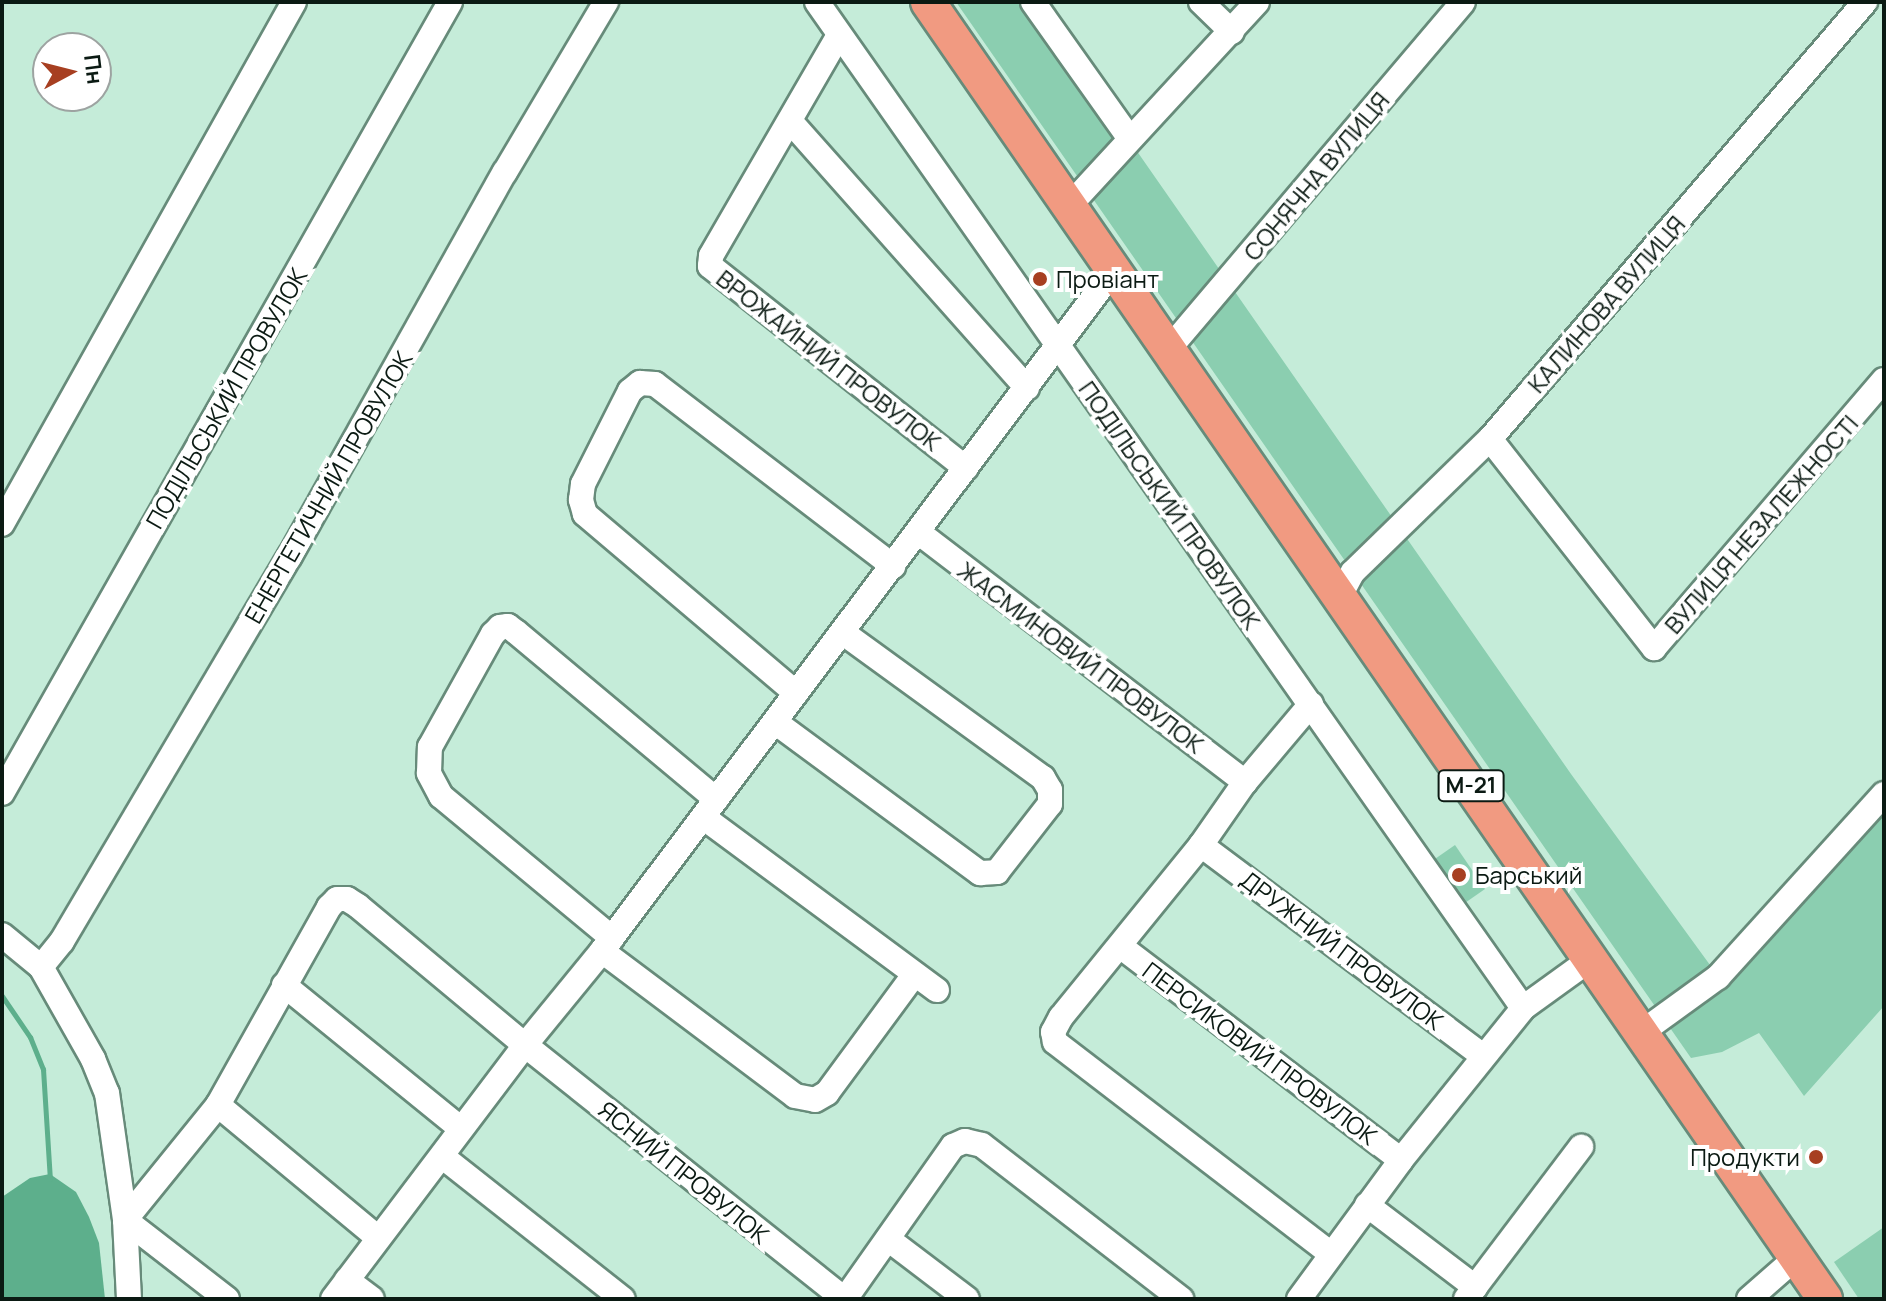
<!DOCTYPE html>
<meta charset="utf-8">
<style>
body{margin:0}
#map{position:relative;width:1886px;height:1301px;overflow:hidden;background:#c5ecd9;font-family:Manrope,sans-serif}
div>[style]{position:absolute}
.green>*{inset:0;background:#8bceb0}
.water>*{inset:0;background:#5daf8c}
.stream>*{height:5px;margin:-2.5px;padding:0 2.5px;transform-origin:2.5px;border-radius:2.5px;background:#5daf8c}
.roads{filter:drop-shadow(2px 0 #678b7a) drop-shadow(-2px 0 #678b7a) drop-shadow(0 2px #678b7a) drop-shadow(0 -2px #678b7a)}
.minor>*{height:24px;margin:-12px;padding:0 12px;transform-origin:12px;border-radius:12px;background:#fff}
.highway>*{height:34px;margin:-17px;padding:0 17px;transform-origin:17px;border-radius:17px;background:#f19a81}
.dots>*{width:22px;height:22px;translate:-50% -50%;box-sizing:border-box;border:4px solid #fff;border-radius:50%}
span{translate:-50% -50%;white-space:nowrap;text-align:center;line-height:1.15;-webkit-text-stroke:8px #fff;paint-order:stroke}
.shield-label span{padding:2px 6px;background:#fff;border:2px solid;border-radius:6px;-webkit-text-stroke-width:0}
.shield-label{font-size:22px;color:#0b1a13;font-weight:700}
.street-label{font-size:24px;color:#0b1a13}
.poi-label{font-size:24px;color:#0b1a13}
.left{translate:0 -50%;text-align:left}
.right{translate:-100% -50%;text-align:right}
.frame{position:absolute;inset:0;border:4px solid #0b1a13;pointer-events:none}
.north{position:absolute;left:32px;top:32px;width:80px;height:80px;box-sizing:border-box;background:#fff;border:2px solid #9da3a1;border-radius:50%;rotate:83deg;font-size:22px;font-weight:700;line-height:32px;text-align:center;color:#0b1a13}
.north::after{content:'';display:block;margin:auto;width:28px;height:36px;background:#a73f21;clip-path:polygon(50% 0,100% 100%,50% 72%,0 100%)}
</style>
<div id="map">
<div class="green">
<i style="clip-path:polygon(956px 2px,1033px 2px,1571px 774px,1718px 976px,1884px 794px,1884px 1006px,1804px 1096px,1759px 1033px,1722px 1052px,1691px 1058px)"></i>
<i style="clip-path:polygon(1455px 845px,1485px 889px,1462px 905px,1432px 861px)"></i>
<i style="clip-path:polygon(1884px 1227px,1884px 1299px,1859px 1299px,1834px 1262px)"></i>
</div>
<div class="water">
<i style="clip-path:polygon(50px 1174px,76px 1192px,89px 1217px,99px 1243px,105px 1299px,2px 1299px,2px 1197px,30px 1178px)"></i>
</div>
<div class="stream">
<i style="left:2px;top:996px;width:50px;rotate:55.7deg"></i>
<i style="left:30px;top:1037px;width:35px;rotate:68deg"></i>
<i style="left:43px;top:1069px;width:110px;rotate:86.4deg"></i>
</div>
<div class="roads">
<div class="minor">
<i style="left:817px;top:2px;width:1229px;rotate:54.94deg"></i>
<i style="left:1033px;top:2px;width:168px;rotate:54.7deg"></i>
<i style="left:1201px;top:2px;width:43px;rotate:44.1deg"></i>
<i style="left:839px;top:35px;width:255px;rotate:120.1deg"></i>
<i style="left:711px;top:256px;width:10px;rotate:96deg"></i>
<i style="left:710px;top:266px;width:326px;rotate:38.3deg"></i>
<i style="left:790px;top:121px;width:357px;rotate:48.4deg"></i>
<i style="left:1069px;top:206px;width:277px;rotate:-47.3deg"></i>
<i style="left:1168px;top:350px;width:456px;rotate:-49.7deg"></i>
<i style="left:1490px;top:439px;width:266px;rotate:51.9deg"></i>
<i style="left:1654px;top:648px;width:353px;rotate:-49.4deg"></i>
<i style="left:2px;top:524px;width:598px;rotate:-60.78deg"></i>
<i style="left:918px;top:532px;width:412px;rotate:37.4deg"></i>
<i style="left:1340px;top:596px;width:27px;rotate:-62deg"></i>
<i style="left:1353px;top:572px;width:191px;rotate:-44.2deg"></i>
<i style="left:1490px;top:439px;width:576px;rotate:-49.37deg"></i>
<i style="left:796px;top:693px;width:277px;rotate:-139.7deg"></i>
<i style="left:585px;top:514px;width:15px;rotate:-106deg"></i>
<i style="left:581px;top:500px;width:16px;rotate:-83deg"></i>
<i style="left:583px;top:484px;width:104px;rotate:-63.2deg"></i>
<i style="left:630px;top:391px;width:13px;rotate:-39deg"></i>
<i style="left:640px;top:383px;width:15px;rotate:4deg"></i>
<i style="left:655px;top:384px;width:300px;rotate:37.4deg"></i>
<i style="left:1311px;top:704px;width:102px;rotate:130.2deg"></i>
<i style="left:1245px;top:782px;width:77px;rotate:124.9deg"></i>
<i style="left:1201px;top:845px;width:222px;rotate:129.1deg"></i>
<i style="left:1061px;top:1017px;width:17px;rotate:118deg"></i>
<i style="left:1053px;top:1032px;width:10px;rotate:79deg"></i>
<i style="left:1055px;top:1042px;width:348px;rotate:37.5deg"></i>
<i style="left:775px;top:722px;width:255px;rotate:36.4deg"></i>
<i style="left:980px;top:873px;width:17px;rotate:-3deg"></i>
<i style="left:997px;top:872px;width:86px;rotate:-52.1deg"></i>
<i style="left:1050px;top:804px;width:14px;rotate:-90deg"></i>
<i style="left:1050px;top:790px;width:14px;rotate:-120deg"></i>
<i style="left:1043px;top:778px;width:248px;rotate:-144deg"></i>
<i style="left:2px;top:793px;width:909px;rotate:-60.47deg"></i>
<i style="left:703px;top:817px;width:291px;rotate:36.5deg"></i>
<i style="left:1201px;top:845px;width:352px;rotate:36.8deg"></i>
<i style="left:2px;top:935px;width:50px;rotate:39.4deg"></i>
<i style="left:41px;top:967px;width:106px;rotate:60.5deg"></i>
<i style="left:93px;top:1059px;width:37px;rotate:68deg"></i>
<i style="left:107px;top:1093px;width:128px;rotate:81.9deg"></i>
<i style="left:125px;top:1220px;width:79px;rotate:87.1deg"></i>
<i style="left:612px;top:938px;width:222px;rotate:-140.3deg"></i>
<i style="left:441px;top:796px;width:26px;rotate:-118deg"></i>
<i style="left:429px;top:773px;width:26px;rotate:-88deg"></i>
<i style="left:430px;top:747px;width:129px;rotate:-60.9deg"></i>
<i style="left:493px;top:634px;width:10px;rotate:-45deg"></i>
<i style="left:500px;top:627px;width:8px;rotate:-7deg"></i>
<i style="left:508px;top:626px;width:10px;rotate:37deg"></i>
<i style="left:516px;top:632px;width:261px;rotate:39.9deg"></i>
<i style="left:1120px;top:946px;width:353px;rotate:37.3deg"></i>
<i style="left:602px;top:951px;width:241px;rotate:36.9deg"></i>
<i style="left:795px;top:1096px;width:20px;rotate:11deg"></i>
<i style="left:815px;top:1100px;width:14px;rotate:-30deg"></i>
<i style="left:827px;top:1093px;width:147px;rotate:-53.6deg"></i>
<i style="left:41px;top:967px;width:33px;rotate:-51deg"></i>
<i style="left:62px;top:941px;width:447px;rotate:-59.4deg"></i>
<i style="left:290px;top:556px;width:440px;rotate:-60.8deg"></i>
<i style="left:505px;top:172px;width:198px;rotate:-59.3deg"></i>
<i style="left:284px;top:985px;width:228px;rotate:39.1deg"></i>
<i style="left:1642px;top:1032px;width:94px;rotate:-35.9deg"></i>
<i style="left:1718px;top:977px;width:247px;rotate:-47.8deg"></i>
<i style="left:218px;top:1105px;width:208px;rotate:39.7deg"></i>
<i style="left:443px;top:1157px;width:229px;rotate:38.3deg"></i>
<i style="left:1367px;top:1205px;width:136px;rotate:37.2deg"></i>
<i style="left:888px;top:1239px;width:99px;rotate:37.2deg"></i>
<i style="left:347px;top:1280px;width:31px;rotate:37deg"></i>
<i style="left:227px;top:1299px;width:129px;rotate:-142.2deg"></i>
<i style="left:125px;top:1220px;width:148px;rotate:-51deg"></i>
<i style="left:218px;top:1105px;width:227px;rotate:-60.7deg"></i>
<i style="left:329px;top:907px;width:11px;rotate:-45deg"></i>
<i style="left:337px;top:899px;width:10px"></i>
<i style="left:347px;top:899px;width:13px;rotate:32deg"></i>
<i style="left:358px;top:906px;width:217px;rotate:39.8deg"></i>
<i style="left:525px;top:1045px;width:408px;rotate:38.5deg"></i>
<i style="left:333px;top:1299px;width:318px;rotate:-52.9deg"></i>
<i style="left:525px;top:1045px;width:122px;rotate:-50.7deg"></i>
<i style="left:602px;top:951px;width:852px;rotate:-53.06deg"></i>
<i style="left:845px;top:1299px;width:187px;rotate:-54.8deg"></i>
<i style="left:953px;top:1146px;width:13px;rotate:-23deg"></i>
<i style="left:965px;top:1141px;width:17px;rotate:13deg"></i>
<i style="left:982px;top:1145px;width:252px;rotate:37.7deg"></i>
<i style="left:1299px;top:1299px;width:172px;rotate:-53.7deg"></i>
<i style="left:1401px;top:1160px;width:195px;rotate:-51.2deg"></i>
<i style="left:1523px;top:1008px;width:84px;rotate:-35.8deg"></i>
<i style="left:1466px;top:1299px;width:191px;rotate:-52.9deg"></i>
<i style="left:1749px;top:1299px;width:64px;rotate:-41.2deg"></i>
</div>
<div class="highway">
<i style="left:928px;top:2px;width:1577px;rotate:55.33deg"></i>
</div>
</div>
<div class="dots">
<i style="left:1040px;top:279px;background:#a73f21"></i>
<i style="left:1459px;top:875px;background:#a73f21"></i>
<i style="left:1816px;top:1157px;background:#a73f21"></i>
</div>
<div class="shield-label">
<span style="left:1471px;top:786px">М-21</span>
</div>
<div class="street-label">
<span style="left:1316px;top:176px;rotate:-50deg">СОНЯЧНА ВУЛИЦЯ</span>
<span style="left:1606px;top:304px;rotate:-49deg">КАЛИНОВА ВУЛИЦЯ</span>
<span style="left:829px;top:360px;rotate:38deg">ВРОЖАЙНИЙ ПРОВУЛОК</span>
<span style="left:226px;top:398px;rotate:-60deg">ПОДІЛЬСЬКИЙ ПРОВУЛОК</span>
<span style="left:328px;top:487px;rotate:-60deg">ЕНЕРГЕТИЧНИЙ ПРОВУЛОК</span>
<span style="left:1170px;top:505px;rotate:55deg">ПОДІЛЬСЬКИЙ ПРОВУЛОК</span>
<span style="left:1761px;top:524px;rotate:-49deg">ВУЛИЦЯ НЕЗАЛЕЖНОСТІ</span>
<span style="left:1081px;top:657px;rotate:37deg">ЖАСМИНОВИЙ ПРОВУЛОК</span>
<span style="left:1342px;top:950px;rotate:37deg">ДРУЖНИЙ ПРОВУЛОК</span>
<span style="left:1260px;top:1053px;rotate:37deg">ПЕРСИКОВИЙ ПРОВУЛОК</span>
<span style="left:684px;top:1172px;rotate:39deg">ЯСНИЙ ПРОВУЛОК</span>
</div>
<div class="poi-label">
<span class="left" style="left:1056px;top:279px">Провіант</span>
<span class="left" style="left:1475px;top:875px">Барський</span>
<span class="right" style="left:1800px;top:1157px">Продукти</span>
</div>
<div class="frame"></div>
<div class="north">Пн</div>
</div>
